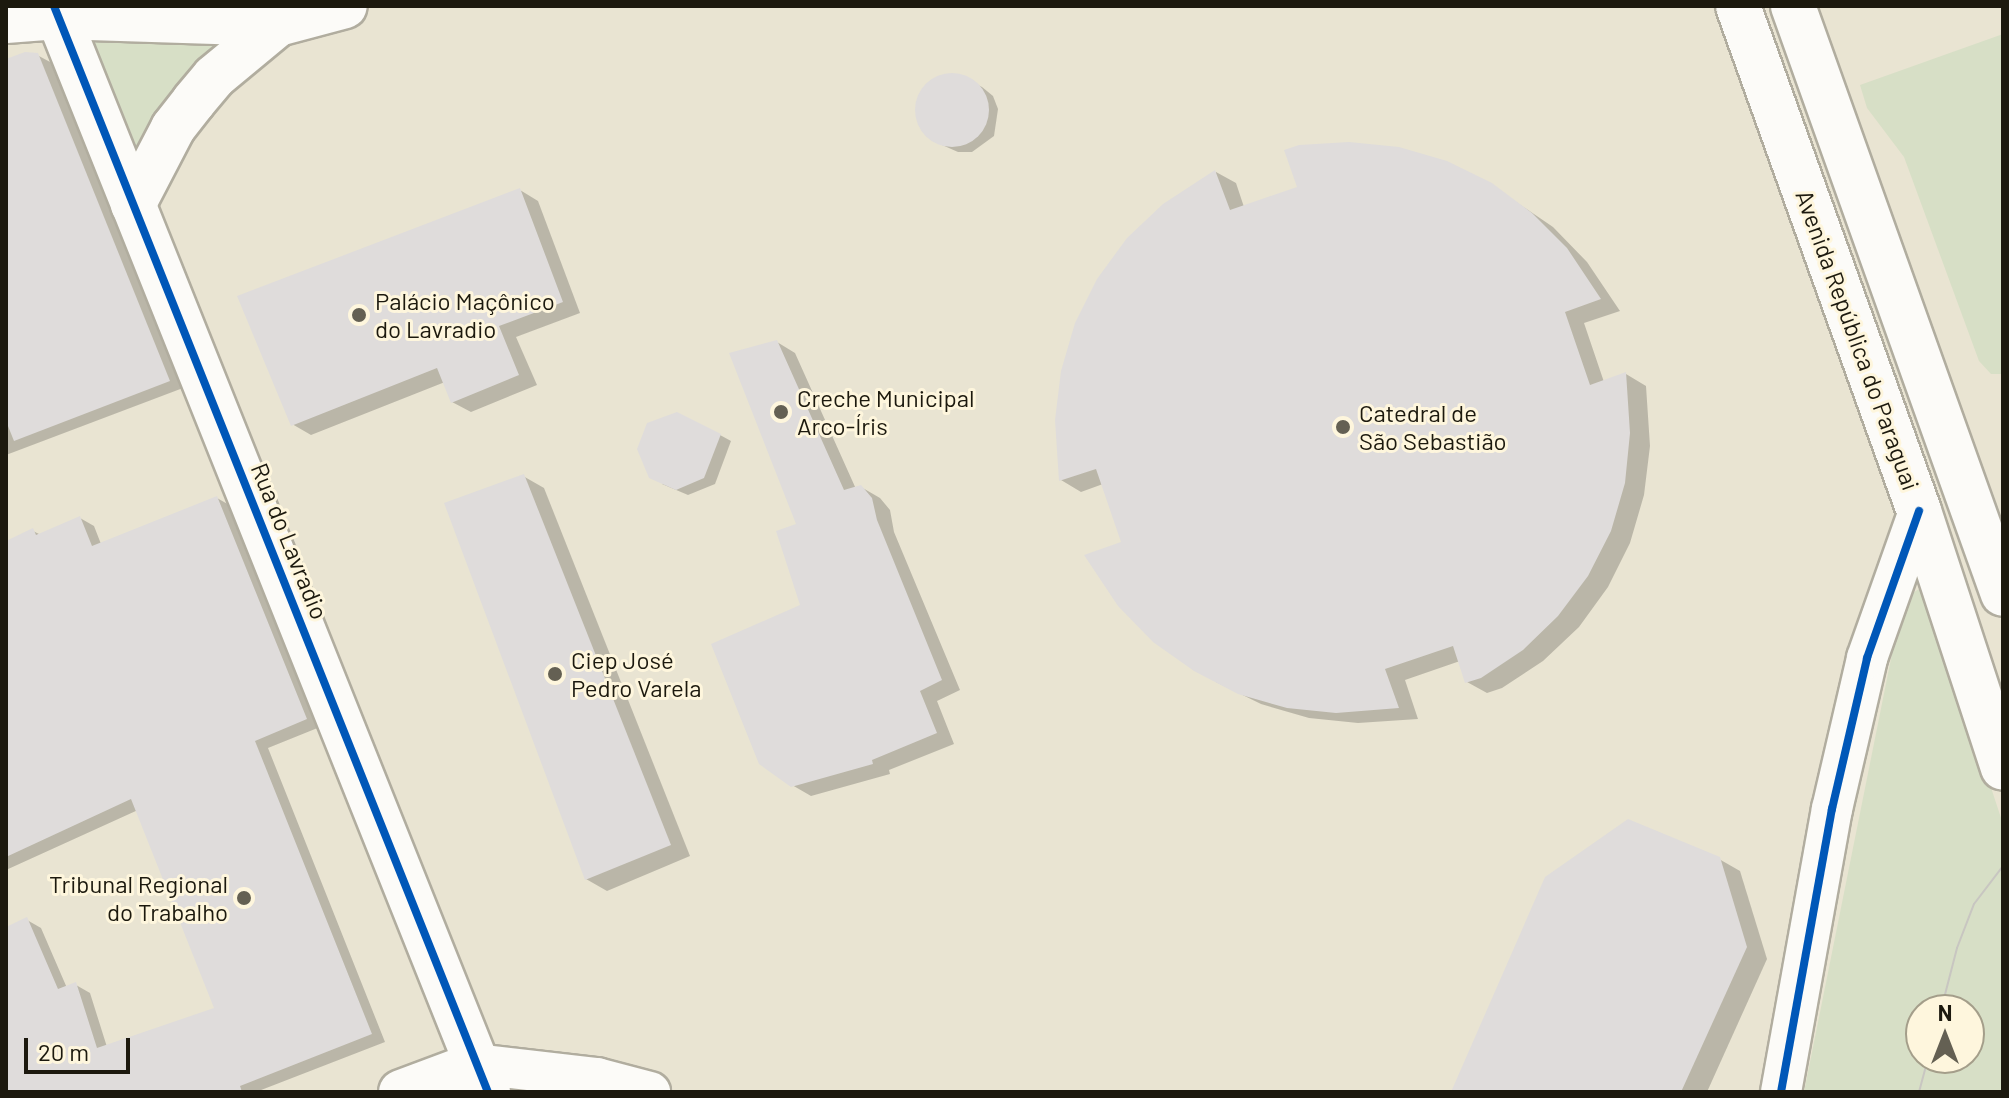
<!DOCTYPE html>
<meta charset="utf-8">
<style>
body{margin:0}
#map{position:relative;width:2009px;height:1098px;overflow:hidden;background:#e9e4d2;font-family:Barlow,sans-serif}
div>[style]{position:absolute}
.green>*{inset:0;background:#d7dfc6}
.shadow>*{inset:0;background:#0003}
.building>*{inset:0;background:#dfdcdb}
.round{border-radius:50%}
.roads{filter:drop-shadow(2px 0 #b1ad9f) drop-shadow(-2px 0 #b1ad9f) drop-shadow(0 2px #b1ad9f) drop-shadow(0 -2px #b1ad9f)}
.minor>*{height:40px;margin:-20px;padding:0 20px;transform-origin:20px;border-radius:20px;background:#fcfbf8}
.tertiary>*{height:44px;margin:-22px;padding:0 22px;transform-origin:22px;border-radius:22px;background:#fcfbf8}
.secondary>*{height:44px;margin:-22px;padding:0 22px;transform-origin:22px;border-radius:22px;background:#fcfbf8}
.primary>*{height:44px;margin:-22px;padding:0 22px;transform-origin:22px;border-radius:22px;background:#fcfbf8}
.tram>*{height:2px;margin:-1px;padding:0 1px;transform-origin:1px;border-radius:1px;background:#c8c6c1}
.cycleway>*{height:8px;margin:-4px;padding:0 4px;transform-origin:4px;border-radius:4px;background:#0057b8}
.dots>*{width:22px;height:22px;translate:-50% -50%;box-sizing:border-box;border:4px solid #fef6dd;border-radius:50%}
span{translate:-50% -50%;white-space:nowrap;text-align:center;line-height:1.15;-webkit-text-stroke:6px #fef6dd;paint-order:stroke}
.poi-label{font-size:24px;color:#1c190e}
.left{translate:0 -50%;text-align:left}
.right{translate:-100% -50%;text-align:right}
.street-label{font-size:24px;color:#1c190e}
.frame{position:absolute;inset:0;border:8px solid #1c190e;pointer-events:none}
.north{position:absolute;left:1905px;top:994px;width:80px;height:80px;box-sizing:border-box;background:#fef6dd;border:2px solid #a49e8a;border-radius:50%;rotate:0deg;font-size:22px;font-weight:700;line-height:32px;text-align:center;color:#1c190e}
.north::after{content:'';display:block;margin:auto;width:28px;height:36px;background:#646053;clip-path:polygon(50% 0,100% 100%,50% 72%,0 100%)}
.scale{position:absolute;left:24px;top:1038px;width:106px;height:36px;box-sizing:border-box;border:4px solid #1c190e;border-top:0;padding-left:10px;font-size:24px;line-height:28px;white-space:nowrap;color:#1c190e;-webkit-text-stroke:6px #fef6dd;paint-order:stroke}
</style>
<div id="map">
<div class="green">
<i style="clip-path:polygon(89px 33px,218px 43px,171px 92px,152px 122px,139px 153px)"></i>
<i style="clip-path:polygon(2003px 34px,2003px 374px,1991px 374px,1979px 361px,1904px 157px,1867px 108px,1860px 85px)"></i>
<i style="clip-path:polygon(evenodd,1919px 589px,1926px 590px,2003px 824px,2003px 1092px,1804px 1092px,1903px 599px,1919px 589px,1921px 1010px,1969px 1010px,1969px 1058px,1921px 1058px,1921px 1010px)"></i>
</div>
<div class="shadow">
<i style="clip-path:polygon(37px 55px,52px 63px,183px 388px,6px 455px,6px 61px)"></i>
<i style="clip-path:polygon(958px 75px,982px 87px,993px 96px,998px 109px,994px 136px,972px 152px,958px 152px,933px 141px,923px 131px,917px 118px,922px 92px,944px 76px)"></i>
<i style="clip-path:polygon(1216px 172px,1236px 183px,1244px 207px,1491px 185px,1553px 227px,1587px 262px,1620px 311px,1584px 323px,1604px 382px,1626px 374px,1646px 386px,1650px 446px,1644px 495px,1630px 543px,1608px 587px,1579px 627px,1543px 661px,1502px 688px,1487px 693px,1467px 682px,1460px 661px,1405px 680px,1418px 719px,1358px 723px,1309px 718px,1261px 704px,1216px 682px,1124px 543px,1103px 484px,1081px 492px,1061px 480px)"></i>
<i style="clip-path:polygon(520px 190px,538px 201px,580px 313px,516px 337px,537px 385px,471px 412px,452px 402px,445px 382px,311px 435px,292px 424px)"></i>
<i style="clip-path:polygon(777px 342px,795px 353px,856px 489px,861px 487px,880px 498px,890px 510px,894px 532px,960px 690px,937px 701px,954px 744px,889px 770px,890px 774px,811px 796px,792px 785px,803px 606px,799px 525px)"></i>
<i style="clip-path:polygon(720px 435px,731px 441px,715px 484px,688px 495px,662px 484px)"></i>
<i style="clip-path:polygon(523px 476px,544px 488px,690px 856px,607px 891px,586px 879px)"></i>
<i style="clip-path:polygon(217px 498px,231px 506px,320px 727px,268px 748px,385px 1042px,256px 1092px,6px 1092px,6px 929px,27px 920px,41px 928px,67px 988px,76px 985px,90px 993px,107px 1047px,217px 1009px,138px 810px,6px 870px,6px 543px,33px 531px,41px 535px,80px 518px,94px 526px,101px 544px)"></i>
<i style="clip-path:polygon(1719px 859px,1740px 871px,1767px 959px,1707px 1092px,1453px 1092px)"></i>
</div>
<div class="building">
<i style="clip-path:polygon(25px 52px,38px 53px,170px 381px,14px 441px,6px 421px,6px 59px)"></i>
<i class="round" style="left:915px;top:73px;width:74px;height:74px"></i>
<i style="clip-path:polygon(1349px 142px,1399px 147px,1447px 161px,1492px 183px,1532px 213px,1567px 248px,1601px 299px,1565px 312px,1590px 385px,1626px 372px,1630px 433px,1625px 483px,1611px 531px,1588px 576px,1558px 616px,1523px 650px,1481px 678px,1465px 683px,1453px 646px,1385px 669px,1399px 708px,1336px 713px,1287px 708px,1238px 694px,1194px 671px,1153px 642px,1118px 606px,1084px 555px,1121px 542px,1096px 469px,1059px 481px,1055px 420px,1061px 371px,1075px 323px,1097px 279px,1127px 238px,1163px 204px,1215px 170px,1230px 210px,1297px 187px,1284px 150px,1299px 145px)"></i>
<i style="clip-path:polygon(520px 188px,563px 302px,499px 326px,519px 375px,451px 403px,437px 368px,291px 426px,237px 296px)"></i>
<i style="clip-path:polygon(777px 340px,844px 490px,861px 485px,872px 498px,877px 520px,942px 680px,920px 691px,937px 733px,872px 760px,873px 764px,791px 787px,759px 764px,711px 644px,800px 605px,776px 531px,796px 524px,729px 353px)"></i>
<i style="clip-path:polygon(677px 412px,721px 434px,704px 478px,676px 490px,649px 478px,637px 449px,647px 423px)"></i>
<i style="clip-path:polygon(524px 474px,671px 845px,585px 880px,444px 503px)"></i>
<i style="clip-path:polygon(217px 496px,307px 719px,255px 741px,372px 1034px,240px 1086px,242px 1092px,6px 1092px,6px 927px,27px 917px,58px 989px,76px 982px,97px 1048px,214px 1008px,131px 799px,6px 857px,6px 541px,33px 528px,36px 535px,80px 516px,92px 546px)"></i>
<i style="clip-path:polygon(1628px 819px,1720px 857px,1747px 947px,1681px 1092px,1451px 1092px,1545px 877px)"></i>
</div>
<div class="roads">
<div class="minor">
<i style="left:476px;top:1064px;width:122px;rotate:6.6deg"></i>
<i style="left:597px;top:1078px;width:55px;rotate:14.8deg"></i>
<i style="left:1781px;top:1092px;width:288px;rotate:-79.8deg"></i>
<i style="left:1832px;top:809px;width:155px;rotate:-76.9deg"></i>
<i style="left:1867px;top:658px;width:156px;rotate:-70.5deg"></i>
</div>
<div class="tertiary">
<i style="left:54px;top:6px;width:1170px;rotate:68.22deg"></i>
<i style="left:401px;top:1092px;width:80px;rotate:-20.5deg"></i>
</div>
<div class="secondary">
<i style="left:6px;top:21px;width:52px;rotate:-4.4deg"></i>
<i style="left:58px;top:17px;width:220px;rotate:1.8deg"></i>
<i style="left:278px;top:24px;width:69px;rotate:-15deg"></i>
<i style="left:133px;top:205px;width:87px;rotate:-62.5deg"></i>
<i style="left:173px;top:128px;width:34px;rotate:-52deg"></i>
<i style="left:194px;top:101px;width:31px;rotate:-50deg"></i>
<i style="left:214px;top:77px;width:83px;rotate:-39.6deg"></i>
</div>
<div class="primary">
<i style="left:1738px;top:6px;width:536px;rotate:70.28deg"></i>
<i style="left:1919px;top:511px;width:270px;rotate:71.9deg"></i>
<i style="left:1793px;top:6px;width:624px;rotate:70.35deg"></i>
</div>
</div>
<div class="tram">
<i style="left:1941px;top:1010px;width:64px;rotate:-75.5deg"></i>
<i style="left:1957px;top:948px;width:47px;rotate:-68.9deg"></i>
<i style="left:1974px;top:904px;width:48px;rotate:-52.7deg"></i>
<i style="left:1919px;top:1092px;width:35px;rotate:-75deg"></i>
</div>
<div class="cycleway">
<i style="left:54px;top:6px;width:1170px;rotate:68.22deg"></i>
<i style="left:1781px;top:1092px;width:288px;rotate:-79.8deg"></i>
<i style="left:1832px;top:809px;width:155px;rotate:-76.9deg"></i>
<i style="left:1867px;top:658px;width:156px;rotate:-70.5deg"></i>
</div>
<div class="dots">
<i style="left:359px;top:315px;background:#646053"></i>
<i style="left:781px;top:412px;background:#646053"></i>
<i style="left:1343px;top:427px;background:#646053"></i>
<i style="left:555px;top:674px;background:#646053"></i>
<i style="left:244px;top:898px;background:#646053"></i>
</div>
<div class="poi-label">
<span class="left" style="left:375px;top:315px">Palácio Maçônico<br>do Lavradio</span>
<span class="left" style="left:797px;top:412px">Creche Municipal<br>Arco-Íris</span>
<span class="left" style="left:1359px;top:427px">Catedral de<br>São Sebastião</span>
<span class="left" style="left:571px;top:674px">Ciep José<br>Pedro Varela</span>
<span class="right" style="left:228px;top:898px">Tribunal Regional<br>do Trabalho</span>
</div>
<div class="street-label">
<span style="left:1858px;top:340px;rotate:70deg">Avenida República do Paraguai</span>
<span style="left:290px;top:541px;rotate:68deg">Rua do Lavradio</span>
</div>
<div class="frame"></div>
<div class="north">N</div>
<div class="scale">20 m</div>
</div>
